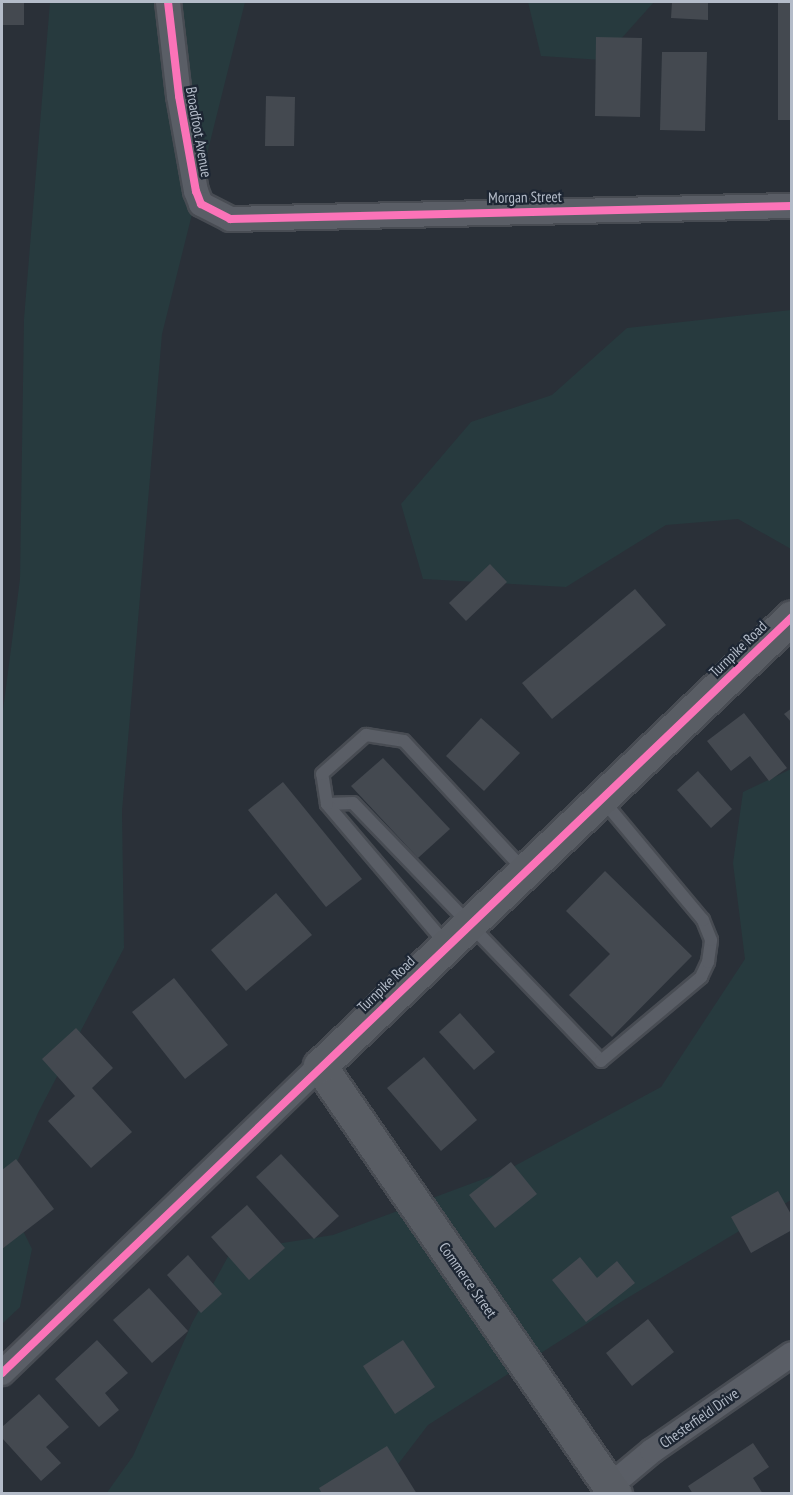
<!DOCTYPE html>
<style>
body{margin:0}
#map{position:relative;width:793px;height:1495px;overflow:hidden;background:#2a3038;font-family:"PT Sans Narrow",sans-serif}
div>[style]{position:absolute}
.green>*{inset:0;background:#273a3e}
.building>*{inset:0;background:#444950}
.roads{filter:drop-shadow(2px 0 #484c53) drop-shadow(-2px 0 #484c53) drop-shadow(0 2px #484c53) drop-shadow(0 -2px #484c53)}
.lane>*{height:12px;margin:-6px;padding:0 6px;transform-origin:6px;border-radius:6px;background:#5a5e66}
.street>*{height:24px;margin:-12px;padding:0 12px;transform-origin:12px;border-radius:12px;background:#5a5e66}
.secondary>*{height:33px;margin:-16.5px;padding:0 16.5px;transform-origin:16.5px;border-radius:16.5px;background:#595d64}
.cycleway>*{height:8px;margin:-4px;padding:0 4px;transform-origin:4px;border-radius:4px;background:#fb73b8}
span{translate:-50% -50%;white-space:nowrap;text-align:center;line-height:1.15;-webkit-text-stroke:4.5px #1d2633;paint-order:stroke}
.street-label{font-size:15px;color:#b4bcc9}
.frame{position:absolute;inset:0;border:3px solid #b4bcc9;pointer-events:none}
</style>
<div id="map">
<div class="green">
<i style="clip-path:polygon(50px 2px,245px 2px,162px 334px,122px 811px,124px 948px,38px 1113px,4px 1192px,32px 1249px,20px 1307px,2px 1324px,2px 718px,20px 579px,24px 319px)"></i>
<i style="clip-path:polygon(528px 2px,654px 2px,602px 60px,541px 56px)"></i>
<i style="clip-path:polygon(791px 310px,791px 549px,738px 519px,666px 525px,566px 587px,423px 579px,401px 504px,471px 422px,552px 395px,627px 328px)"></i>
<i style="clip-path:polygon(791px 769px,791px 1200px,624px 1300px,428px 1425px,376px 1493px,106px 1494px,133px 1456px,192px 1323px,231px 1251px,333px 1235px,505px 1171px,661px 1087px,745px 959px,733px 863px,743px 792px)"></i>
</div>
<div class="building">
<i style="clip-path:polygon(2px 2px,24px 2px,24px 25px,2px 25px)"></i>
<i style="clip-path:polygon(672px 2px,708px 2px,708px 20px,671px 18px)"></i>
<i style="clip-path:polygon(778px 2px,792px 2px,792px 120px,778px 120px)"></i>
<i style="clip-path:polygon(596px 37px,642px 38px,640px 117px,595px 116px)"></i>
<i style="clip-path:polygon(662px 52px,707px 52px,705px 131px,660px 130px)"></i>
<i style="clip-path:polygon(266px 96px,295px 97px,294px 146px,265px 146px)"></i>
<i style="clip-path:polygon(490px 564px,507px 582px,466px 621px,449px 603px)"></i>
<i style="clip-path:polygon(635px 589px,666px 625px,552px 719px,522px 683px)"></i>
<i style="clip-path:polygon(792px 708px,792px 723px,784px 714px)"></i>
<i style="clip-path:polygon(744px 713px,787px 768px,769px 781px,750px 756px,731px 771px,707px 741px)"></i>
<i style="clip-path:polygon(481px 718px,520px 753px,484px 791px,446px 756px)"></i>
<i style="clip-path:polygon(383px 758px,450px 829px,418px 858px,351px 786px)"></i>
<i style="clip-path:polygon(698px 771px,732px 809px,711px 828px,677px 790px)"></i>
<i style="clip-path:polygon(283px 782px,362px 879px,326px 907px,248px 810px)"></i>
<i style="clip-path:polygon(605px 871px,692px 956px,612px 1037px,569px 995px,610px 954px,566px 911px)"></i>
<i style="clip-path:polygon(276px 893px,312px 935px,246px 991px,211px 950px)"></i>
<i style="clip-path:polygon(174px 978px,228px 1045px,185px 1079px,132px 1012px)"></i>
<i style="clip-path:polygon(460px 1013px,495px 1052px,474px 1070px,439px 1032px)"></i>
<i style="clip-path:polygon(76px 1028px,113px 1068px,92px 1088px,132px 1132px,91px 1168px,48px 1121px,75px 1096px,42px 1059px)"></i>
<i style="clip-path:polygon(424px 1057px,477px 1120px,441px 1151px,387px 1088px)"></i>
<i style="clip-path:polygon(281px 1154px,339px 1216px,314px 1239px,256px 1177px)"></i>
<i style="clip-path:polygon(16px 1159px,54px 1209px,2px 1249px,2px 1170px)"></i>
<i style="clip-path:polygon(511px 1162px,537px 1194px,495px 1228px,469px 1195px)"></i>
<i style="clip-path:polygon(778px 1191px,792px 1216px,792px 1230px,751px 1253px,731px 1217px)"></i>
<i style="clip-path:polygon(247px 1205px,285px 1248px,249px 1280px,211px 1237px)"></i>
<i style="clip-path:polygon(188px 1255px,222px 1294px,201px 1313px,167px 1275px)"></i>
<i style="clip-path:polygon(580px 1257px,597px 1278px,617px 1261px,635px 1283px,586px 1322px,552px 1280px)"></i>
<i style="clip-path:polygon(149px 1288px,188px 1331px,152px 1363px,113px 1320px)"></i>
<i style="clip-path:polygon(648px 1319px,674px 1352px,632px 1386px,606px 1353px)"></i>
<i style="clip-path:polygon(97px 1340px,128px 1373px,105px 1393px,119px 1410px,99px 1427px,55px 1379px)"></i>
<i style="clip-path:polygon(403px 1340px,435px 1387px,395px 1414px,363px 1366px)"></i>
<i style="clip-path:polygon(39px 1394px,69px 1427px,46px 1447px,61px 1463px,41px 1481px,2px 1438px,2px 1427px)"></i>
<i style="clip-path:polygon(753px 1443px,769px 1467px,753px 1478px,763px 1494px,693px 1494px,688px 1486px)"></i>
<i style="clip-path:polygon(387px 1446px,417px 1494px,322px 1494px,319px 1488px)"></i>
</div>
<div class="roads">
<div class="lane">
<i style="left:327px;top:804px;width:26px;rotate:-2deg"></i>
<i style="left:353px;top:803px;width:358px;rotate:46.1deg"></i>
<i style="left:601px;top:1061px;width:131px;rotate:-40deg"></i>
<i style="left:701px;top:977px;width:17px;rotate:-65deg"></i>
<i style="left:708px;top:962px;width:22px;rotate:-82deg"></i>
<i style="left:711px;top:940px;width:22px;rotate:-112deg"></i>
<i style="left:703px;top:920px;width:158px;rotate:-129.9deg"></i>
<i style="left:446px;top:944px;width:184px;rotate:-130.4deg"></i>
<i style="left:327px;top:804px;width:30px;rotate:-99deg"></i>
<i style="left:322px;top:774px;width:59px;rotate:-41.6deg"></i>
<i style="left:366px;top:735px;width:38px;rotate:9deg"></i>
<i style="left:404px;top:741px;width:176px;rotate:47.1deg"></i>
</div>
<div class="street">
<i style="left:168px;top:2px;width:95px;rotate:83.3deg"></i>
<i style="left:179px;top:96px;width:97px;rotate:79.9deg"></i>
<i style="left:196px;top:191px;width:14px;rotate:69deg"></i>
<i style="left:201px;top:204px;width:33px;rotate:27deg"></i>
<i style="left:230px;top:219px;width:562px;rotate:-1.33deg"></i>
<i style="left:2px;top:1373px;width:442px;rotate:-44deg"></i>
<i style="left:610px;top:1486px;width:55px;rotate:-39.8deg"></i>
<i style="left:652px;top:1451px;width:170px;rotate:-34.7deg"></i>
</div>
<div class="secondary">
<i style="left:615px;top:1494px;width:520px;rotate:-124.58deg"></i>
<i style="left:320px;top:1066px;width:651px;rotate:-43.57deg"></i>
</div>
</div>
<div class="cycleway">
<i style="left:168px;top:2px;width:95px;rotate:83.3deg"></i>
<i style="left:179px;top:96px;width:97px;rotate:79.9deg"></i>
<i style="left:196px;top:191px;width:14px;rotate:69deg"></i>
<i style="left:201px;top:204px;width:33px;rotate:27deg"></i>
<i style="left:230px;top:219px;width:562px;rotate:-1.33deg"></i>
<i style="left:2px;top:1373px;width:1093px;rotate:-43.74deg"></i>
</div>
<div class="street-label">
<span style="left:199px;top:132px;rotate:80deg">Broadfoot Avenue</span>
<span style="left:525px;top:197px;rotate:-1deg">Morgan Street</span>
<span style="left:738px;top:649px;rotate:-44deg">Turnpike Road</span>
<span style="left:386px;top:984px;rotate:-44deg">Turnpike Road</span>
<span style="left:468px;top:1280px;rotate:55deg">Commerce Street</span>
<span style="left:699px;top:1418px;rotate:-35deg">Chesterfield Drive</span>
</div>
<div class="frame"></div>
</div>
